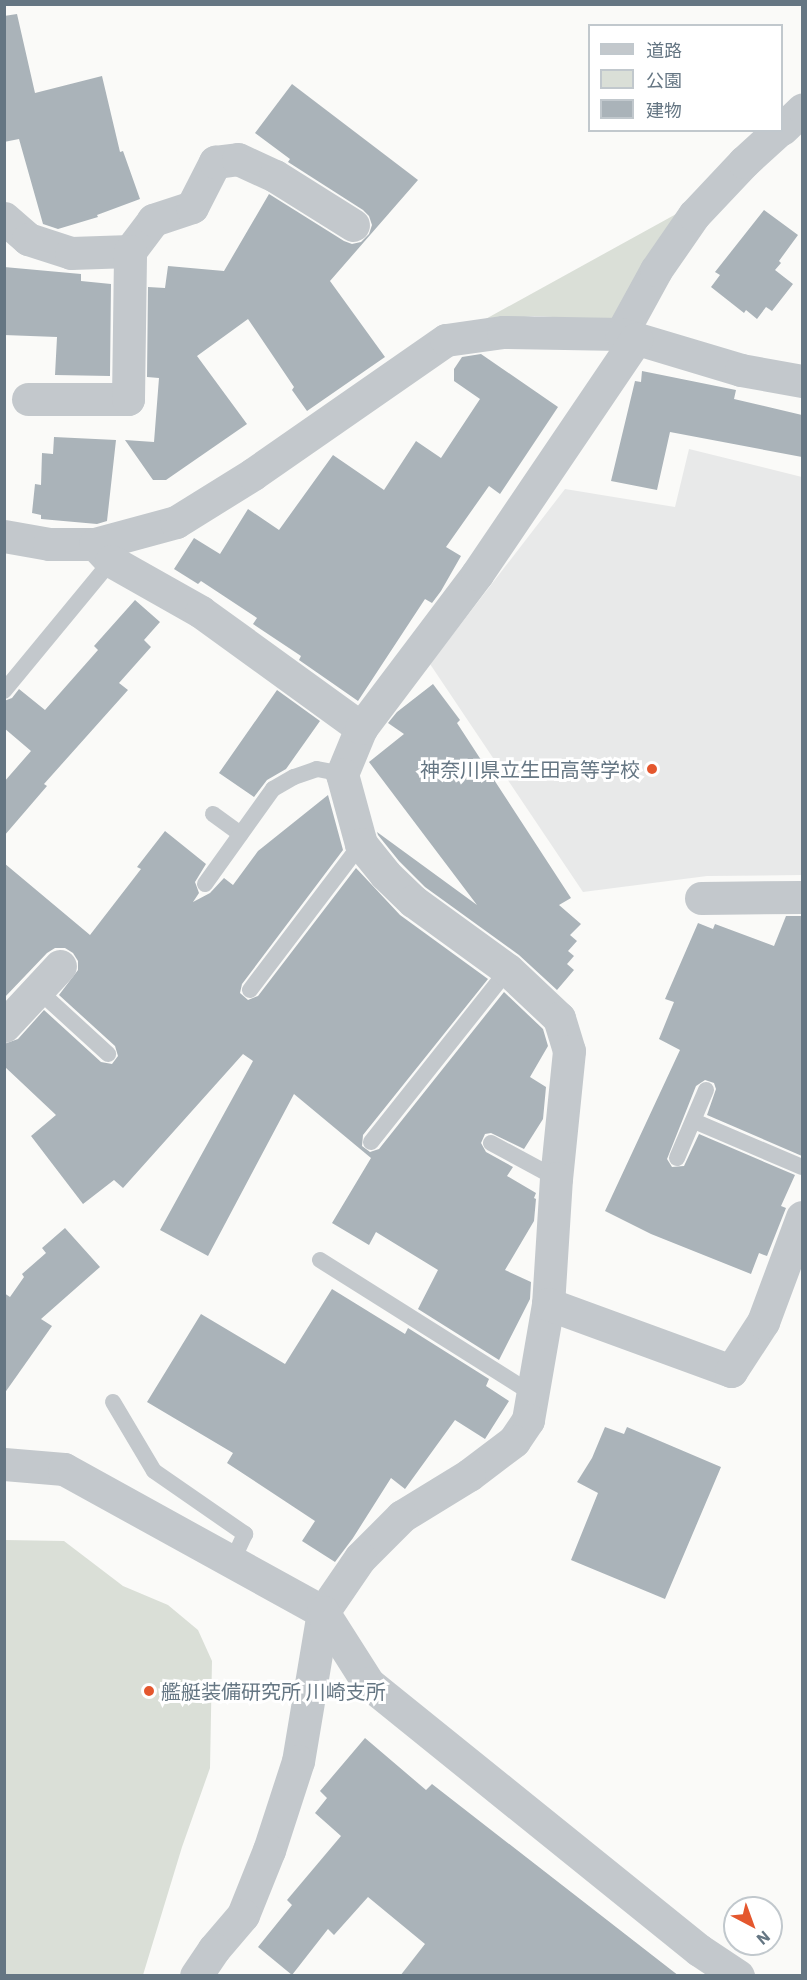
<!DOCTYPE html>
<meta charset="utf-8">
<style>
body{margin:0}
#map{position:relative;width:807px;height:1980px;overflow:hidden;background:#fafaf8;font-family:"IBM Plex Sans","Noto Sans JP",sans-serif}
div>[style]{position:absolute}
.built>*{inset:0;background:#e8e9e9}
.green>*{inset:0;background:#dadfd7}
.building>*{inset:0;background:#aab3b9}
.lane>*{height:16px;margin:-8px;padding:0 8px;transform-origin:8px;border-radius:8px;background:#c3c8cc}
.street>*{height:33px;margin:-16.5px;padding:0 16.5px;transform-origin:16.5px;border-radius:16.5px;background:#c3c8cc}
.dots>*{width:16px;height:16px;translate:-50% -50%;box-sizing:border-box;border:3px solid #fff;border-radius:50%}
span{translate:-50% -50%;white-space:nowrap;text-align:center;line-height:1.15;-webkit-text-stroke:6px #fff;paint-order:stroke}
.poi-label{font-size:20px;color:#657683}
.right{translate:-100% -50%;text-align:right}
.left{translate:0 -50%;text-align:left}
.frame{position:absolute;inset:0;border:6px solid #657683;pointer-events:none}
.legend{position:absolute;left:588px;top:24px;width:195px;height:108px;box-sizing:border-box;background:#fff;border:2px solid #c1c8cd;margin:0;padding:8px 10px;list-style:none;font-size:18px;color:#657683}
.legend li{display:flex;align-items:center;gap:12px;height:30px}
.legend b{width:30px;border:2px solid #c1c8cd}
.north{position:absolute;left:723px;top:1896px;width:60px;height:60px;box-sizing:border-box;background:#fff;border:2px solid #c1c8cd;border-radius:50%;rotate:139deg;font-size:16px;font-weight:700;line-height:24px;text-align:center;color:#657683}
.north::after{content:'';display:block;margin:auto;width:21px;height:27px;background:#e4572e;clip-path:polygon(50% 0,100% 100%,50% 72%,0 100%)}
</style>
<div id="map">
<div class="built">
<i style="clip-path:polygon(689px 449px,802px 477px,802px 875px,707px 876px,583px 892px,430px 664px,565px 489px,675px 507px)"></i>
</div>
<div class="green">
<i style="clip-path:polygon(678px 213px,619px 312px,610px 320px,534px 316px,482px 321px)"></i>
<i style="clip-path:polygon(5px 1540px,64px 1541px,123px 1586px,168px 1605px,198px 1630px,212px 1661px,210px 1768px,182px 1847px,143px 1975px,5px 1975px)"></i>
</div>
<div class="building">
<i style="clip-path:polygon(17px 14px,35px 93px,102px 76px,120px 152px,123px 151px,140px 199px,97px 215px,98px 217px,58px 229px,43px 224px,19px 139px,4px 142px,4px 16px)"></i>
<i style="clip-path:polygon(292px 84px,418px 180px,330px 281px,385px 357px,307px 411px,292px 390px,294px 387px,248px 319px,197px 356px,247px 424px,166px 480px,153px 480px,125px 440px,154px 442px,159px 378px,147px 377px,148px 287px,165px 288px,168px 266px,224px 271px,269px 194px,344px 241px,352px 244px,361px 242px,369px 234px,372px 225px,369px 216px,363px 210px,288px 162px,290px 159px,255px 133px)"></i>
<i style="clip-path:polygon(764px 210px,798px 235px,779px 261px,781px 263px,775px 270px,793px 284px,772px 311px,766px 307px,757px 319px,746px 310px,744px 313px,711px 287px,720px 275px,715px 272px)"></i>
<i style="clip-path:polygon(4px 267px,81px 274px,81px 281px,111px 284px,110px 376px,55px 375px,57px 337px,4px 335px)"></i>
<i style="clip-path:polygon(481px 354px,558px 407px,500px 494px,489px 486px,446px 547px,461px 556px,441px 591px,432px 603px,425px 599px,358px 701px,299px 660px,301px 656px,253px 624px,257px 618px,201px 581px,198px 584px,174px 569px,194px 538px,220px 554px,248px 509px,279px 530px,333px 455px,384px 490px,416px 441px,441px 458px,480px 399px,454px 381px,454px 369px,462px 357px)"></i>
<i style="clip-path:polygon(642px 371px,736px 390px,734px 399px,802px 415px,802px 457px,670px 432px,657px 490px,611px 481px,635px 381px,641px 382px)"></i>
<i style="clip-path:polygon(54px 437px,116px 440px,107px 521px,97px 524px,41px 519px,41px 515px,32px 513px,35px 484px,41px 485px,42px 453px,53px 454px)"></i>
<i style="clip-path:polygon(135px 600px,160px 622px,144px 640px,151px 647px,119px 683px,128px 690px,44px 784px,47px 786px,4px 836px,4px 782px,31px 751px,4px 728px,4px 701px,12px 698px,19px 689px,45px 710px,98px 650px,94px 646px)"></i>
<i style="clip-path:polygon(433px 684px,460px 720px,457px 723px,571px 898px,559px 905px,581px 924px,570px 935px,577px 941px,568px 951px,574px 956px,567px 964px,574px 970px,557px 990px,519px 955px,425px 887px,399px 861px,378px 835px,377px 832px,477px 905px,369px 762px,404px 734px,388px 723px,397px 712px)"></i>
<i style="clip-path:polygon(277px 690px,320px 721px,286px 769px,267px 780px,254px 797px,219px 773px)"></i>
<i style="clip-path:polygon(328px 795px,343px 850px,242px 984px,240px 993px,248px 1000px,258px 996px,356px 868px,400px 915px,488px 979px,363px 1135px,362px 1146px,370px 1152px,379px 1149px,504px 992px,543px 1029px,548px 1046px,530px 1077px,546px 1087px,543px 1119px,524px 1149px,491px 1133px,485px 1134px,481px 1143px,486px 1152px,513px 1167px,507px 1176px,536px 1193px,534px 1198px,536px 1199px,534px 1221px,505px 1270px,531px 1282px,530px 1299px,499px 1360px,418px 1309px,438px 1270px,376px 1232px,369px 1245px,332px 1223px,371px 1158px,294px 1094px,208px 1256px,160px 1230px,253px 1061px,243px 1054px,123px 1188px,114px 1180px,83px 1204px,31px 1136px,56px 1115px,4px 1066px,4px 1044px,18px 1039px,44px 1010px,101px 1062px,112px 1064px,118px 1056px,115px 1046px,59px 995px,78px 970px,78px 961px,73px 953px,65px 948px,55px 948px,47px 953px,4px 998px,4px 863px,90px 935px,141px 869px,137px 867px,165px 831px,206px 864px,195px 882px,199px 893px,193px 902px,210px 893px,224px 878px,233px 885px,258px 851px)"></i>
<i style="clip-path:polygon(786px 916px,802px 916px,802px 1156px,707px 1115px,716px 1089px,714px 1083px,705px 1080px,696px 1086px,667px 1159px,672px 1167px,684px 1166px,699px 1134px,795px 1175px,781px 1206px,786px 1208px,767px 1256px,759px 1253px,751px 1274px,651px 1234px,605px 1211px,680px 1050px,659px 1039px,674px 1002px,665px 999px,698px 923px,713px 929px,715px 924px,774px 946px)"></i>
<i style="clip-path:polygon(65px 1228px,100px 1267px,41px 1319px,52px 1326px,4px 1394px,4px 1293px,10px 1297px,24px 1277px,22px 1274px,46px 1253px,42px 1248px)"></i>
<i style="clip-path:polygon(332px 1289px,405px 1334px,408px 1328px,489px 1379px,486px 1386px,509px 1401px,485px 1439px,455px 1420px,405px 1489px,391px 1478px,353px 1538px,335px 1562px,302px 1541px,315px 1521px,227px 1463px,233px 1453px,147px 1402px,201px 1314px,285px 1364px)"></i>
<i style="clip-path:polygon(605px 1427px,624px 1434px,627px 1427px,721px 1467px,665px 1599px,571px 1560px,598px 1493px,577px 1482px,592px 1458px)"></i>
<i style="clip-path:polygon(365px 1738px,426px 1790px,432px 1784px,679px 1976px,400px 1976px,425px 1944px,368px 1897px,334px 1935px,328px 1929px,292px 1975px,258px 1947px,292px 1905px,287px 1900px,341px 1836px,315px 1813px,327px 1798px,320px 1791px)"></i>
</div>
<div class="lane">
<i style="left:4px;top:691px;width:168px;rotate:-50.5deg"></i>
<i style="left:213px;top:814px;width:34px;rotate:36deg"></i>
<i style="left:205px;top:884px;width:117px;rotate:-54.4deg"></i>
<i style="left:273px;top:789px;width:24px;rotate:-30deg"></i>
<i style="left:294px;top:777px;width:24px;rotate:-19deg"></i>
<i style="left:317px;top:769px;width:25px;rotate:11deg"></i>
<i style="left:38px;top:990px;width:95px;rotate:42.4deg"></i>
<i style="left:250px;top:990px;width:183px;rotate:-52.8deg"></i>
<i style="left:694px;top:1121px;width:117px;rotate:23.1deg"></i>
<i style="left:371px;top:1142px;width:220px;rotate:-51.5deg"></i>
<i style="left:491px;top:1143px;width:74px;rotate:28.3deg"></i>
<i style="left:677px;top:1158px;width:74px;rotate:-66.9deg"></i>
<i style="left:320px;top:1260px;width:249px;rotate:32.2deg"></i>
<i style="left:113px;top:1402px;width:80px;rotate:59.3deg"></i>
<i style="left:154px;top:1471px;width:111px;rotate:34.7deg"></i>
<i style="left:245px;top:1534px;width:31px;rotate:115deg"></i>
</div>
<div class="street">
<i style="left:782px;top:129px;width:28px;rotate:-44deg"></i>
<i style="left:4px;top:218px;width:32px;rotate:41deg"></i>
<i style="left:28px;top:239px;width:45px;rotate:18deg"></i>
<i style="left:71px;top:253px;width:59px;rotate:-1.9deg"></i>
<i style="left:130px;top:251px;width:39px;rotate:-53deg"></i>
<i style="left:153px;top:220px;width:41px;rotate:-18.4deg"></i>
<i style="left:192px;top:207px;width:51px;rotate:-62.9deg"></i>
<i style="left:215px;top:162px;width:23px;rotate:-7deg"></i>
<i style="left:238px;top:159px;width:41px;rotate:24.7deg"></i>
<i style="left:275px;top:176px;width:92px;rotate:32.1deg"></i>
<i style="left:621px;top:334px;width:73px;rotate:-61.3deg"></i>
<i style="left:656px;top:270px;width:67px;rotate:-55.4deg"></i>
<i style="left:694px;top:215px;width:73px;rotate:-46.7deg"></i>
<i style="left:744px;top:162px;width:47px;rotate:-42.4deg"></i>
<i style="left:28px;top:399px;width:100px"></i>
<i style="left:128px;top:399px;width:148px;rotate:-89.2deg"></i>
<i style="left:4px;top:536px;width:46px;rotate:10.1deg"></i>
<i style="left:49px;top:544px;width:46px"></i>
<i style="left:95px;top:544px;width:84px;rotate:-15.2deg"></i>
<i style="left:176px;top:522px;width:91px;rotate:-31.9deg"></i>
<i style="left:253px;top:474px;width:235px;rotate:-34.8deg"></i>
<i style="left:446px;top:340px;width:58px;rotate:-8deg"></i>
<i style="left:503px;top:332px;width:118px;rotate:1deg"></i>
<i style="left:621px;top:334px;width:125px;rotate:16.7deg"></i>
<i style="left:741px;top:370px;width:62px;rotate:10.2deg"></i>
<i style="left:95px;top:544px;width:23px;rotate:47deg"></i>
<i style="left:111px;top:561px;width:103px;rotate:29.5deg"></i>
<i style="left:201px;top:612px;width:198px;rotate:35.9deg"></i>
<i style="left:361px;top:728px;width:50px;rotate:112.4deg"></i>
<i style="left:342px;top:774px;width:73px;rotate:74.8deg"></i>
<i style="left:361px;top:844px;width:38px;rotate:51deg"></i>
<i style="left:385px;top:874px;width:39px;rotate:44deg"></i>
<i style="left:413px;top:901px;width:117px;rotate:36deg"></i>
<i style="left:508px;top:970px;width:70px;rotate:43.3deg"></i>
<i style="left:559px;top:1018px;width:34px;rotate:73deg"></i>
<i style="left:569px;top:1051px;width:128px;rotate:95.8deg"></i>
<i style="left:556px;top:1178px;width:126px;rotate:93.6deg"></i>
<i style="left:548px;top:1304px;width:118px;rotate:99.8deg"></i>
<i style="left:528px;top:1420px;width:25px;rotate:124deg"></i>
<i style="left:514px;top:1441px;width:56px;rotate:142.9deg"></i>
<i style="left:469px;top:1475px;width:79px;rotate:148.5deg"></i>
<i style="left:402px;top:1516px;width:59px;rotate:135deg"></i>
<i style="left:360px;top:1558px;width:65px;rotate:124.4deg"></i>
<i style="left:323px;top:1612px;width:151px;rotate:99.5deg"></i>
<i style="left:298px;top:1761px;width:94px;rotate:108deg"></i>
<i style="left:269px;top:1850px;width:70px;rotate:111.8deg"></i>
<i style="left:243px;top:1915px;width:45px;rotate:130.5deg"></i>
<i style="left:214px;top:1949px;width:32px;rotate:124deg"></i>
<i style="left:361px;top:728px;width:193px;rotate:-53deg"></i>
<i style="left:477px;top:574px;width:284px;rotate:-55.9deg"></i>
<i style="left:701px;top:898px;width:101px;rotate:-0.6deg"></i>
<i style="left:4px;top:1026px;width:82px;rotate:-47deg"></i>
<i style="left:548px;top:1304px;width:195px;rotate:20.1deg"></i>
<i style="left:731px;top:1371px;width:59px;rotate:-56.9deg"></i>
<i style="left:763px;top:1322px;width:112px;rotate:-69.6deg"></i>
<i style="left:4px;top:1464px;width:60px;rotate:4.8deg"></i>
<i style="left:64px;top:1469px;width:296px;rotate:28.9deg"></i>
<i style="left:323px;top:1612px;width:84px;rotate:57.6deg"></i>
<i style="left:368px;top:1683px;width:425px;rotate:38.9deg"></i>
<i style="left:699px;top:1950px;width:47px;rotate:33.7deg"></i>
</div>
<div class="dots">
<i style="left:652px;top:769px;background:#e4572e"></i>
<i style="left:149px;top:1691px;background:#e4572e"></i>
</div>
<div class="poi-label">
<span class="right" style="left:640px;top:769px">神奈川県立生田高等学校</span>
<span class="left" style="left:161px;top:1691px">艦艇装備研究所 川崎支所</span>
</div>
<div class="frame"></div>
<ul class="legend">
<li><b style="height:8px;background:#c3c8cc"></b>道路</li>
<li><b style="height:16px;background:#dadfd7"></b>公園</li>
<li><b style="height:16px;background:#aab3b9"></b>建物</li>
</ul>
<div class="north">N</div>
</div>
